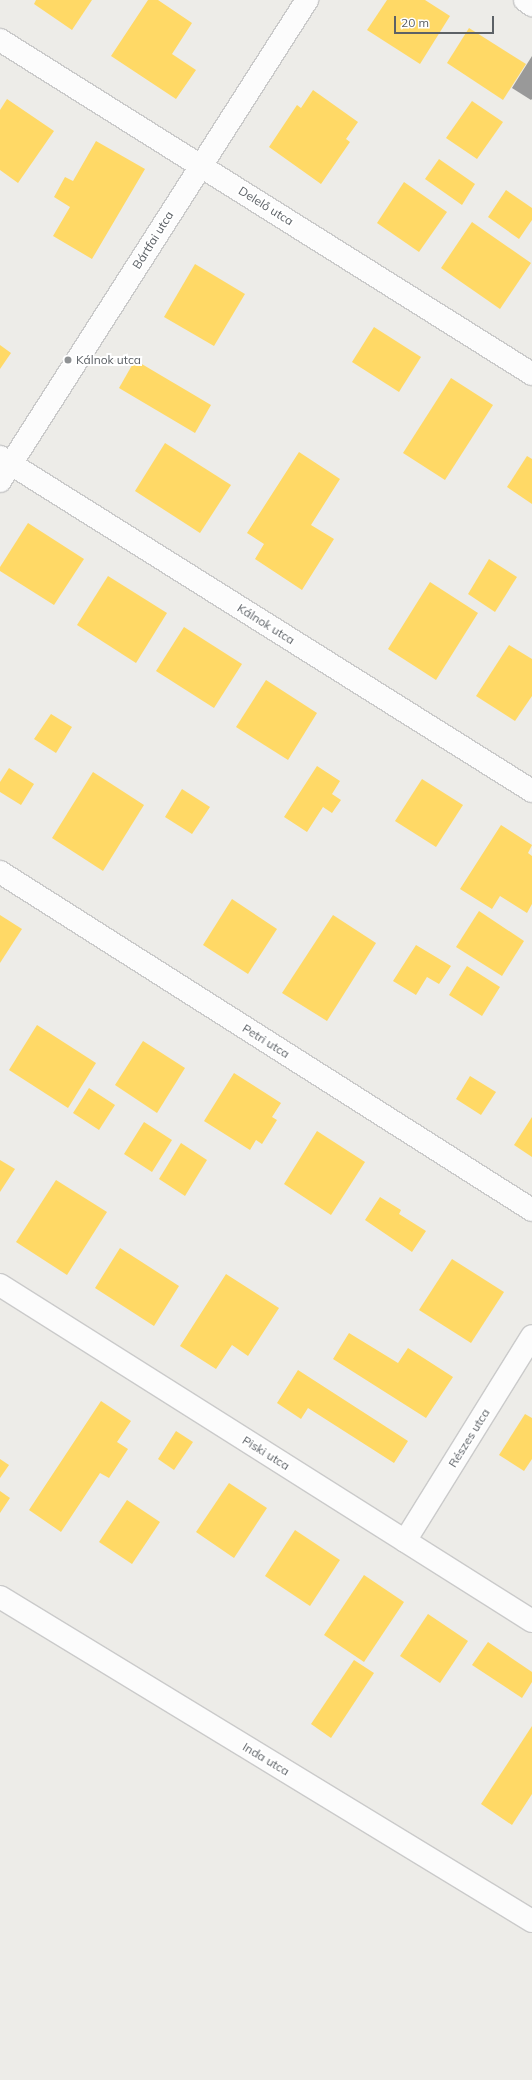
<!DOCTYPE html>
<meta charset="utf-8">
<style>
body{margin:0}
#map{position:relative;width:532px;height:2080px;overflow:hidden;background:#edece8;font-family:Mulish,sans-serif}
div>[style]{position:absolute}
.homes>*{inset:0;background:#ffd966}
.industry>*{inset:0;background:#999}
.roads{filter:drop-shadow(1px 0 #cacaca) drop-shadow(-1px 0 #cacaca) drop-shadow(0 1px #cacaca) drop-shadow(0 -1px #cacaca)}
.minor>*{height:22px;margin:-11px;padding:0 11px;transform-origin:11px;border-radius:11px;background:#fcfcfc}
.dots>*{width:11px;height:11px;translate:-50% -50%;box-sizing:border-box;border:2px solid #fff;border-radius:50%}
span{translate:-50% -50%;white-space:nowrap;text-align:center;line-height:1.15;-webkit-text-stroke:4px #fff;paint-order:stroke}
.street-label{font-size:12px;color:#5c6166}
.poi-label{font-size:12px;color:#5c6166}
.left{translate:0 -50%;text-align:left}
.scale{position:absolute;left:394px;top:16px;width:100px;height:18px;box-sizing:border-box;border:2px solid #5c6166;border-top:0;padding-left:5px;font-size:12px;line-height:14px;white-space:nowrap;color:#5c6166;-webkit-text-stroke:3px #fff;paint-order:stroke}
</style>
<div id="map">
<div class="homes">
<i style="clip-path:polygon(36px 0,92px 0,72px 30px,34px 4px)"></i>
<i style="clip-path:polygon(148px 0,158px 0,192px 23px,172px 54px,196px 70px,176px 99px,111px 56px)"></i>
<i style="clip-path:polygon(387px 0,425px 0,450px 16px,420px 64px,367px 30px)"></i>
<i style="clip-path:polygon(469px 28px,526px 64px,503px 100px,447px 63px)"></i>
<i style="clip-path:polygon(313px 90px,358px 122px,346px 139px,350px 142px,321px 184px,269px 147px,297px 105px,301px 108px)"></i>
<i style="clip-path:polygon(7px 99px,54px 131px,18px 183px,0 170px,0 110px)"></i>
<i style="clip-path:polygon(472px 101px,503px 122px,477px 159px,446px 138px)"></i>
<i style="clip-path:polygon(96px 141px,145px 169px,92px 259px,53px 236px,70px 207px,54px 197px,65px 177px,73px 181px)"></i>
<i style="clip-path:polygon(439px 159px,475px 184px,462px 205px,425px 179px)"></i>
<i style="clip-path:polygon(404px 182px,447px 212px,419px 252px,377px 223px)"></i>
<i style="clip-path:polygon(506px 190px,532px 208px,532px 220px,519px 239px,488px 217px)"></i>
<i style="clip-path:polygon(472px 222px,531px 263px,500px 309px,441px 268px)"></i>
<i style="clip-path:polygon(195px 264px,245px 294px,214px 346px,164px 317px)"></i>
<i style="clip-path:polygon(374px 327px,421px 357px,399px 392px,352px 362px)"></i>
<i style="clip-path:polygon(0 345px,11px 353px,0 369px)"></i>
<i style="clip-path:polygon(135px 360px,211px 405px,195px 433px,119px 388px)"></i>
<i style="clip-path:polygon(451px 378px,493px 405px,445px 480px,403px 453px)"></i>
<i style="clip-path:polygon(165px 443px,231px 485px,200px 533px,135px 491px)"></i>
<i style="clip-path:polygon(299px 452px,340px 479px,311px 525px,334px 539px,302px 590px,255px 559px,264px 544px,247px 533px)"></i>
<i style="clip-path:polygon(527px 456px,532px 459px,532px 504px,507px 487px)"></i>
<i style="clip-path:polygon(28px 523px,84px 559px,54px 605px,0 571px,0 567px)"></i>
<i style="clip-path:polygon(489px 559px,517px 577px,495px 612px,468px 594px)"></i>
<i style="clip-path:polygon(108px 576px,167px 613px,136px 663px,77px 625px)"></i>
<i style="clip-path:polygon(430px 582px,478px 613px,436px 680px,388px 649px)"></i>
<i style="clip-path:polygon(184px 627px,242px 664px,214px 708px,156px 671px)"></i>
<i style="clip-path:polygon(509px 645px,532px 659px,532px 696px,515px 721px,476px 696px)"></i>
<i style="clip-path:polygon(266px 680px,317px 713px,288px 760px,236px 727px)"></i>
<i style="clip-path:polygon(51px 714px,72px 727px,56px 753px,34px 739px)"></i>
<i style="clip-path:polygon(317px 766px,340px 781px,332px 794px,341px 800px,332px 813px,323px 807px,307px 832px,284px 817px)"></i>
<i style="clip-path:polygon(9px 768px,34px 784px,21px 805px,0 792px,0 782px)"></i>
<i style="clip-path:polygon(93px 772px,144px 805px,103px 871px,52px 838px)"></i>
<i style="clip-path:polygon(422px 779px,463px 805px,436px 847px,395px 821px)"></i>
<i style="clip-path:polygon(182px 789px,210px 807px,192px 834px,165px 817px)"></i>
<i style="clip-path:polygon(501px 825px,532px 845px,528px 853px,532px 856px,532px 904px,527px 913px,500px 896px,492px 909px,460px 889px)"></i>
<i style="clip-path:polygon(232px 899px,277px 929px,248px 974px,203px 945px)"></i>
<i style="clip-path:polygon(479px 911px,524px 941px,502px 976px,456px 947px)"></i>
<i style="clip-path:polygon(0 915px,22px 929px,0 963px)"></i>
<i style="clip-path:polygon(333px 915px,376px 943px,327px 1021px,282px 993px)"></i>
<i style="clip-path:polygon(416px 945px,451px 966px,439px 984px,427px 977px,416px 995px,393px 981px)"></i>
<i style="clip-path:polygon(467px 966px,500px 987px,482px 1016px,449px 995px)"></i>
<i style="clip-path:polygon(37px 1025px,96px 1063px,68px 1108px,9px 1070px)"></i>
<i style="clip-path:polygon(143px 1041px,185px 1068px,157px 1113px,115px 1085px)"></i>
<i style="clip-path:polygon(234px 1073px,281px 1103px,272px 1117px,277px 1120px,262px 1144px,256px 1140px,250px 1150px,204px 1121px)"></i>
<i style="clip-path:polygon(470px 1076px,496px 1092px,481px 1115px,456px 1099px)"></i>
<i style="clip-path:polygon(89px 1088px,115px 1105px,99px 1130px,73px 1113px)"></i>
<i style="clip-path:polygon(532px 1117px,532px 1157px,514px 1145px)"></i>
<i style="clip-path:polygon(144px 1122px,172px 1140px,152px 1172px,124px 1154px)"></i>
<i style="clip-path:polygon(317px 1131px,365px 1162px,331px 1215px,284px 1184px)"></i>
<i style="clip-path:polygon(181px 1143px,207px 1160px,185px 1196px,159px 1179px)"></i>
<i style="clip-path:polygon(0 1160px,15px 1169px,0 1192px)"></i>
<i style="clip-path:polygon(56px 1180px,107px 1212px,67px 1275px,16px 1242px)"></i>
<i style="clip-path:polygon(380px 1197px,401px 1210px,399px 1214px,426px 1231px,412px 1252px,365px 1220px)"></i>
<i style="clip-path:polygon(120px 1248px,179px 1286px,154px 1326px,95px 1288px)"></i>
<i style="clip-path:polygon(452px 1259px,504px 1292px,471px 1343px,419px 1310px)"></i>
<i style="clip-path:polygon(226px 1274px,279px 1308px,248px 1356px,232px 1345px,216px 1369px,180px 1346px)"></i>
<i style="clip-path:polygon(349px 1333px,398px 1363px,408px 1348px,453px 1377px,426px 1418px,333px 1359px)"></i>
<i style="clip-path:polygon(298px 1370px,408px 1441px,394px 1463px,308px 1408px,301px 1419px,277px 1403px)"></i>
<i style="clip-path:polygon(101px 1401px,131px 1421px,117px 1442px,128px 1449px,109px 1478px,100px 1473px,61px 1532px,29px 1510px)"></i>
<i style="clip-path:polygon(525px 1414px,532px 1418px,532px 1459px,524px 1471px,499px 1455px)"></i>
<i style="clip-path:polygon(176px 1431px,193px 1442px,174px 1470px,158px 1459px)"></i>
<i style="clip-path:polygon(0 1459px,9px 1465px,0 1478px)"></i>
<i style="clip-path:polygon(229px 1483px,267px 1508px,234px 1558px,196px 1532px)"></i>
<i style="clip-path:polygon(0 1491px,10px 1498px,0 1513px)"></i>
<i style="clip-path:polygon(127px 1500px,160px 1522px,132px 1564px,99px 1542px)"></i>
<i style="clip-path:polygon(295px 1530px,340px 1560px,310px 1606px,265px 1576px)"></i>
<i style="clip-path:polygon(364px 1575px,404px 1602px,364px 1662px,324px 1635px)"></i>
<i style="clip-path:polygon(428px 1614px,468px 1641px,440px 1683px,400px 1656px)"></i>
<i style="clip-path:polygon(488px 1642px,532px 1672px,532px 1682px,522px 1698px,472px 1665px)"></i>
<i style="clip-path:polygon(354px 1660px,374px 1673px,331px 1738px,311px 1724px)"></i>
<i style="clip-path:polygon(532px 1726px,532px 1794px,512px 1825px,481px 1804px)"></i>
</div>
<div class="industry">
<i style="clip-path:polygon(532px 56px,532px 99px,531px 100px,512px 88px)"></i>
</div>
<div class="roads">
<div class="minor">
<i style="left:525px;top:0;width:9px;rotate:36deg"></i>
<i style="left:0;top:40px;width:628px;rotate:32.12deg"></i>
<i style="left:0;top:457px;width:628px;rotate:32.12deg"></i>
<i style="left:0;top:481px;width:571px;rotate:-57.45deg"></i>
<i style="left:0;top:872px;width:630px;rotate:32.43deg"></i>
<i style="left:0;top:1285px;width:629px;rotate:32.28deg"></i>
<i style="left:405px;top:1541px;width:241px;rotate:-58.2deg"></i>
<i style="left:0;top:1597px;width:623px;rotate:31.34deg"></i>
</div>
</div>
<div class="dots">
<i style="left:68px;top:360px;background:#8f9294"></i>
</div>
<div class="street-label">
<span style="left:266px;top:206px;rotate:32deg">Delelő utca</span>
<span style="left:153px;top:240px;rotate:-58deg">Bártfai utca</span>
<span style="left:266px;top:624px;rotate:32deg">Kálnok utca</span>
<span style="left:266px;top:1041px;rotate:32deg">Petri utca</span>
<span style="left:469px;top:1438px;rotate:-58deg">Részes utca</span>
<span style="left:266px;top:1453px;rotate:32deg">Piski utca</span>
<span style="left:266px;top:1759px;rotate:31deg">Inda utca</span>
</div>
<div class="poi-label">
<span class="left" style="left:76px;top:360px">Kálnok utca</span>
</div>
<div class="scale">20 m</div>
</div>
